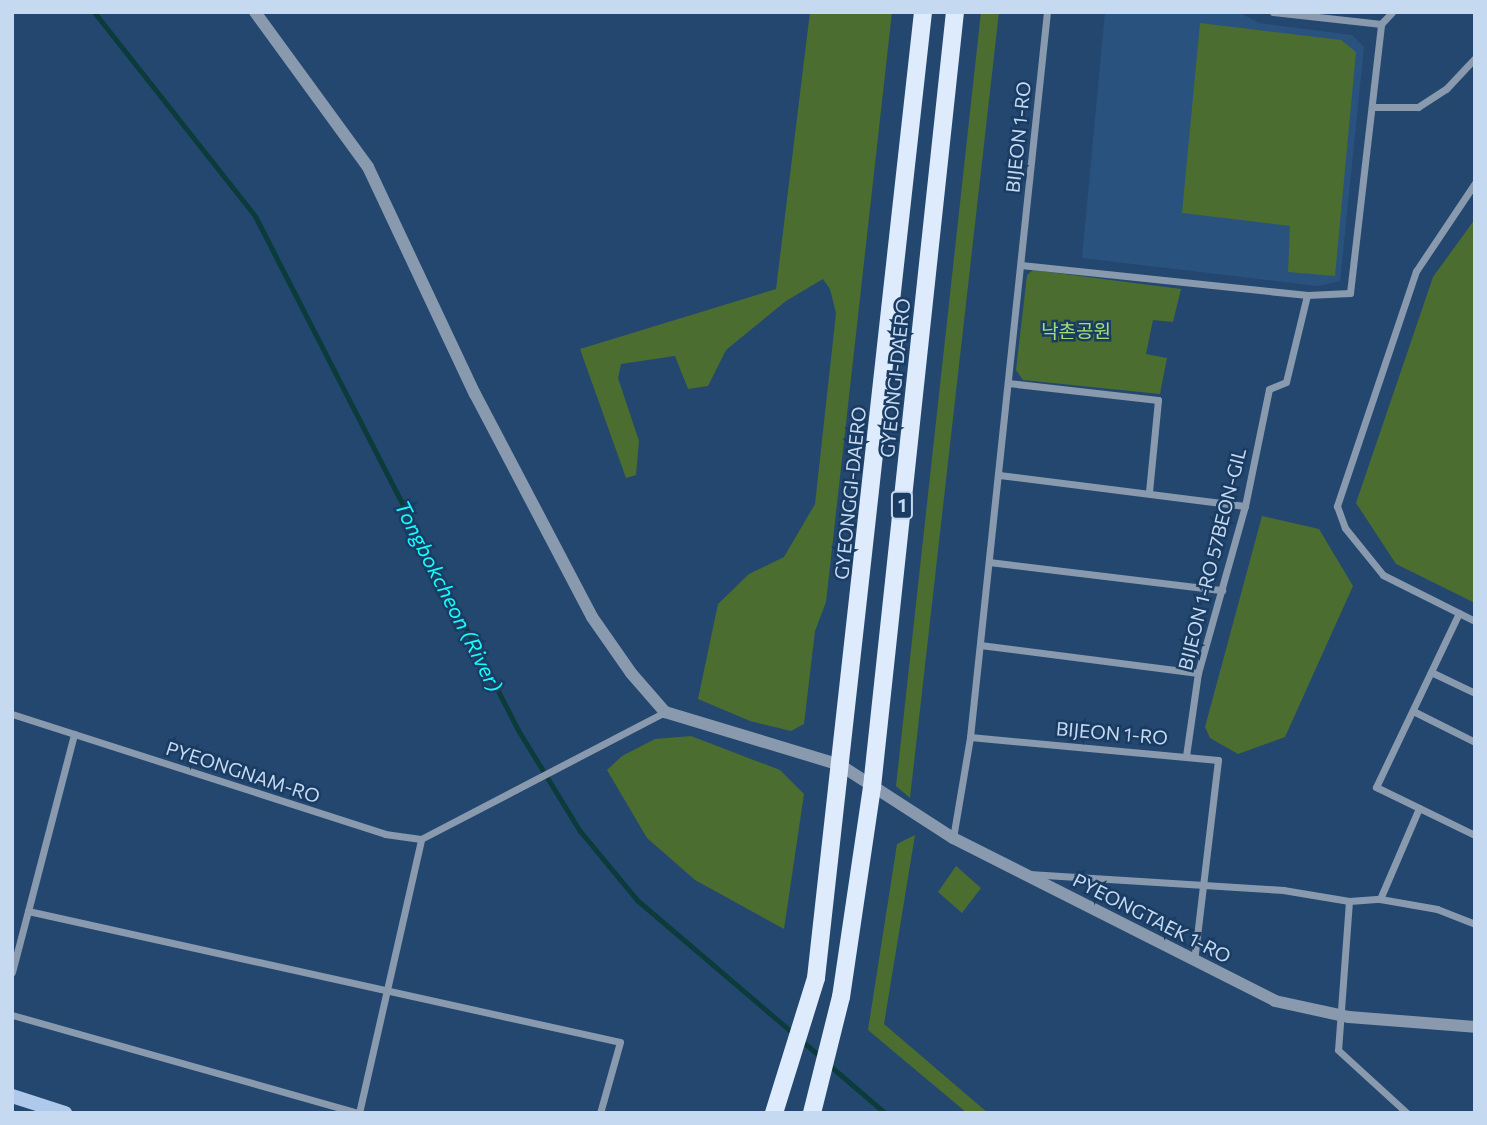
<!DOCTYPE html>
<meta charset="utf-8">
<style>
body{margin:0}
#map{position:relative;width:1487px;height:1125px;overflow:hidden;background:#24476f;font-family:Commissioner,"Noto Sans KR",sans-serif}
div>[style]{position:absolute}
.built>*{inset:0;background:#2a527f}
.green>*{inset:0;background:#4b6d30}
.stream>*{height:5px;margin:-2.5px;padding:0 2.5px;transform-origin:2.5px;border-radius:2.5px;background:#0b3b3a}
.minor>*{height:7px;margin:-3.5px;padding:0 3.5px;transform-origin:3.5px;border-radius:3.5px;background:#899aae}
.tertiary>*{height:12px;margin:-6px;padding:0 6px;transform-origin:6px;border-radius:6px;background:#899aae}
.secondary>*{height:14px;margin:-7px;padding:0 7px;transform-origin:7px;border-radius:7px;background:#aec9e9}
.primary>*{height:18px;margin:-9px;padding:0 9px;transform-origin:9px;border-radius:9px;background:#ddebfc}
span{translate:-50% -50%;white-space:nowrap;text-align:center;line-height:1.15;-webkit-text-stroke:5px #1a3c63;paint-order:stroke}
.shield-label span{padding:2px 5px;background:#1a3c63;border:2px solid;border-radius:5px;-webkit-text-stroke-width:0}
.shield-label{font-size:18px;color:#c5d9f1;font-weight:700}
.street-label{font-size:19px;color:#c5d9f1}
.park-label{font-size:19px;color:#a2e074}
.water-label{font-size:21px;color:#15fefb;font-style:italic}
.frame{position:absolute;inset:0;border:14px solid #c5d9f1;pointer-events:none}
</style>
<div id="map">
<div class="built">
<i style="clip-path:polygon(1105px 12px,1238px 12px,1259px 23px,1352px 35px,1364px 47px,1340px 281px,1318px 286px,1082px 258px)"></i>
</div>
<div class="green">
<i style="clip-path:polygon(810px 12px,892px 12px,826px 602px,815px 631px,804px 724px,791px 731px,750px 721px,698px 699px,718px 604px,749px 574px,784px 557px,815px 504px,836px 313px,830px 289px,823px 279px,786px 301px,726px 350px,708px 386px,688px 389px,675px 356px,621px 364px,618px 378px,639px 441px,636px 475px,626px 478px,580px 349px,776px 289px)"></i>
<i style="clip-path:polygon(981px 12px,999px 12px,910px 798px,896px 786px)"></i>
<i style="clip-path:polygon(1200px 23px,1341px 40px,1356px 52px,1335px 276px,1288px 272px,1290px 226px,1182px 213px)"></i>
<i style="clip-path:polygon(1475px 219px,1475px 603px,1396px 564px,1356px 503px,1433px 277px)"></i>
<i style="clip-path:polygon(1033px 270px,1181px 289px,1173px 322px,1153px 320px,1146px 354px,1167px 358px,1160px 394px,1023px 380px,1016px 370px,1027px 275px)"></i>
<i style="clip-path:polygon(1262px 516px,1319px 529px,1353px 586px,1285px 737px,1238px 754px,1210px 738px,1205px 727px)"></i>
<i style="clip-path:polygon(691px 736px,780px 770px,804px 794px,784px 929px,695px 880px,647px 838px,607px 770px,622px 756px,655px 739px)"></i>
<i style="clip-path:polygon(915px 835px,884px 1024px,988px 1113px,967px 1113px,868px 1030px,897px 844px)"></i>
<i style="clip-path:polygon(956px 866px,981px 888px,962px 913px,938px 892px)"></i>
</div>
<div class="stream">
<i style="left:94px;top:12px;width:260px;rotate:51.7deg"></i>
<i style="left:255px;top:216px;width:577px;rotate:62.9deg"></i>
<i style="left:518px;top:730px;width:119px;rotate:58.5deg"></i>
<i style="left:580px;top:831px;width:89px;rotate:50.4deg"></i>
<i style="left:637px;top:900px;width:243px;rotate:40.5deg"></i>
<i style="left:829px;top:1065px;width:74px;rotate:40.6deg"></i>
</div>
<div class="minor">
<i style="left:1273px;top:12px;width:109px;rotate:6.3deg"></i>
<i style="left:1374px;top:107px;width:44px"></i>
<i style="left:1418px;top:107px;width:33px;rotate:-33deg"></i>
<i style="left:1446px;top:89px;width:42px;rotate:-46.9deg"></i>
<i style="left:1475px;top:183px;width:106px;rotate:123.8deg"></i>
<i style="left:1416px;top:271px;width:248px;rotate:108.6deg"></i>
<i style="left:1337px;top:506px;width:23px;rotate:70deg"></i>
<i style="left:1345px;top:528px;width:60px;rotate:51deg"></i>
<i style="left:1383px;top:575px;width:103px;rotate:26.6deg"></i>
<i style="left:1021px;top:265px;width:288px;rotate:6deg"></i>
<i style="left:1307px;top:295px;width:43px;rotate:-2.7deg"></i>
<i style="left:1350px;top:293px;width:271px;rotate:-83.4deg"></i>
<i style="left:1381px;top:24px;width:16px;rotate:-47deg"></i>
<i style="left:1008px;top:383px;width:151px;rotate:6.5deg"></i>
<i style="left:1158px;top:400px;width:92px;rotate:95.6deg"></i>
<i style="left:999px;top:475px;width:248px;rotate:7.2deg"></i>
<i style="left:989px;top:562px;width:235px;rotate:6.9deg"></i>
<i style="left:1459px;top:613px;width:193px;rotate:115.5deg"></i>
<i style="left:1376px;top:787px;width:110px;rotate:25.9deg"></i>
<i style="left:980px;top:645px;width:220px;rotate:7.3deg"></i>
<i style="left:1431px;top:672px;width:49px;rotate:25.5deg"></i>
<i style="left:1413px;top:711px;width:69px;rotate:26.6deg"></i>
<i style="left:12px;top:714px;width:392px;rotate:17.8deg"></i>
<i style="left:385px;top:834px;width:36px;rotate:8deg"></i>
<i style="left:421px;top:839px;width:275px;rotate:-27.5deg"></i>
<i style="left:970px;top:737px;width:249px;rotate:5.3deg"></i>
<i style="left:1218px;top:760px;width:203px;rotate:96.8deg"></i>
<i style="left:1186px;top:756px;width:84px;rotate:-81.8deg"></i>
<i style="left:1198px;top:673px;width:173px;rotate:-74.3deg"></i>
<i style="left:1245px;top:506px;width:119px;rotate:-78.4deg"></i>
<i style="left:1269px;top:389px;width:18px;rotate:-22deg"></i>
<i style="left:1286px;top:382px;width:89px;rotate:-76.4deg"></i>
<i style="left:953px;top:838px;width:102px;rotate:-80.4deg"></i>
<i style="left:970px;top:737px;width:729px;rotate:-83.94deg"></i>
<i style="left:1029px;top:874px;width:255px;rotate:3.6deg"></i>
<i style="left:1283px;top:890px;width:67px;rotate:9.5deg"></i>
<i style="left:1349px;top:901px;width:31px;rotate:-4deg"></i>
<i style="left:1380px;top:899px;width:58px;rotate:10deg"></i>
<i style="left:1437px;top:909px;width:41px;rotate:21.5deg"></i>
<i style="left:1380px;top:899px;width:99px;rotate:-66.8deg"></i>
<i style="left:1349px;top:901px;width:149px;rotate:94.2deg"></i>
<i style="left:1338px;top:1050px;width:93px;rotate:42.4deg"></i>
<i style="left:28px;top:911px;width:183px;rotate:-75.4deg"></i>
<i style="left:12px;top:972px;width:63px;rotate:-75.3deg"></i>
<i style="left:28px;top:911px;width:606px;rotate:12.48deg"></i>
<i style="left:620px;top:1042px;width:74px;rotate:105.7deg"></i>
<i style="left:12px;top:1015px;width:361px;rotate:15.8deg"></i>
<i style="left:359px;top:1113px;width:281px;rotate:-77.2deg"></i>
</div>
<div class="tertiary">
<i style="left:255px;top:12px;width:192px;rotate:53.9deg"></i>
<i style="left:368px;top:167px;width:251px;rotate:64.8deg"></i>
<i style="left:475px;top:394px;width:252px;rotate:62.3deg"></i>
<i style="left:592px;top:617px;width:68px;rotate:55.1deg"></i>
<i style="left:631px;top:673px;width:52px;rotate:48.9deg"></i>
<i style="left:665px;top:712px;width:183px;rotate:16.8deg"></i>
<i style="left:840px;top:765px;width:135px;rotate:32.9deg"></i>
<i style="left:953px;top:838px;width:361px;rotate:26.8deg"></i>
<i style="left:1275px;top:1001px;width:76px;rotate:12.2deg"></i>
<i style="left:1349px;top:1017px;width:126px;rotate:4.5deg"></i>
</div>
<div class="secondary">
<i style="left:12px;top:1096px;width:56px;rotate:17.8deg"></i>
</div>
<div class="primary">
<i style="left:774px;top:1113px;width:141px;rotate:-72.7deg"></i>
<i style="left:816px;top:978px;width:972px;rotate:-83.68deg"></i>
<i style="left:812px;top:1113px;width:120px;rotate:-76deg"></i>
<i style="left:841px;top:997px;width:212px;rotate:-81.6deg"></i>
<i style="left:872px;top:787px;width:779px;rotate:-83.89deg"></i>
</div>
<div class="shield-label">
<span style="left:902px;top:505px">1</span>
</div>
<div class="street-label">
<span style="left:1018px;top:137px;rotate:-84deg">BIJEON 1-RO</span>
<span style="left:895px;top:378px;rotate:-84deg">GYEONGI-DAERO</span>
<span style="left:850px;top:493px;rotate:-84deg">GYEONGGI-DAERO</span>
<span style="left:1212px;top:559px;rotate:-76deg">BIJEON 1-RO 57BEON-GIL</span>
<span style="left:1112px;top:733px;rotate:5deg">BIJEON 1-RO</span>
<span style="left:243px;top:772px;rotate:18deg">PYEONGNAM-RO</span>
<span style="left:1152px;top:918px;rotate:27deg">PYEONGTAEK 1-RO</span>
</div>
<div class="park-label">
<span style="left:1076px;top:331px">낙촌공원</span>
</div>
<div class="water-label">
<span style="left:449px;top:596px;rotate:63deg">Tongbokcheon (River)</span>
</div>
<div class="frame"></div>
</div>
